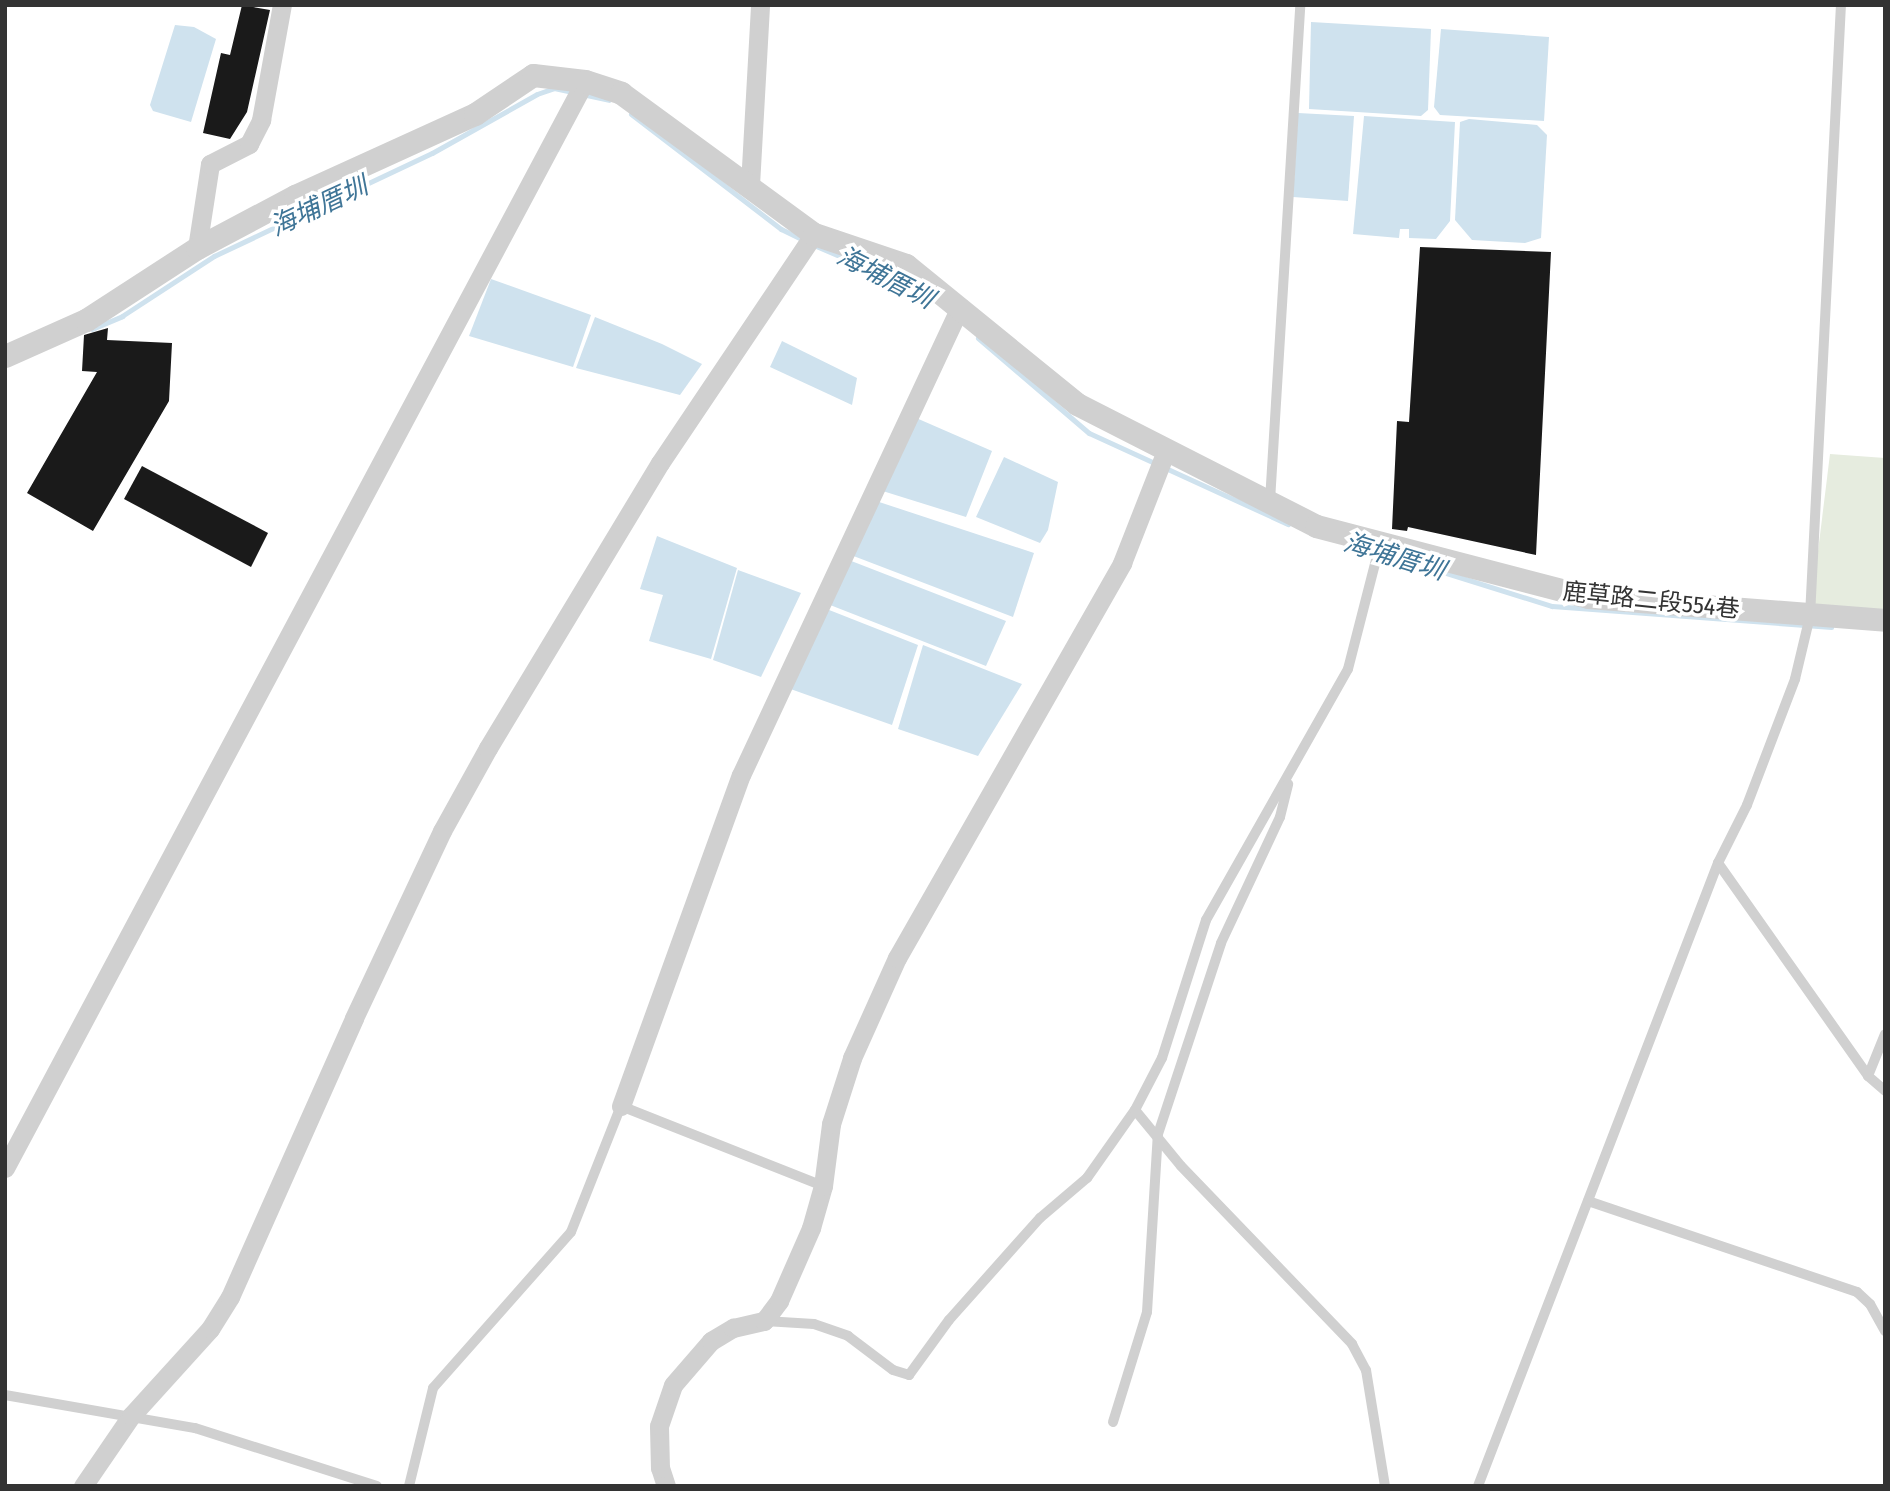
<!DOCTYPE html>
<meta charset="utf-8">
<style>
body{margin:0}
#map{position:relative;width:1890px;height:1491px;overflow:hidden;background:#fff;font-family:"Fira Sans Condensed","Noto Sans TC",sans-serif}
div>[style]{position:absolute}
.green>*{inset:0;background:#e6ecdf}
.water>*{inset:0;background:#cfe2ee}
.stream>*{height:5px;margin:-2.5px;padding:0 2.5px;transform-origin:2.5px;border-radius:2.5px;background:#cfe2ee}
.building>*{inset:0;background:#1a1a1a}
.service>*{height:10px;margin:-5px;padding:0 5px;transform-origin:5px;border-radius:5px;background:#d0d0d0}
.minor>*{height:19px;margin:-9.5px;padding:0 9.5px;transform-origin:9.5px;border-radius:9.5px;background:#d0d0d0}
.tertiary>*{height:23px;margin:-11.5px;padding:0 11.5px;transform-origin:11.5px;border-radius:11.5px;background:#d0d0d0}
span{translate:-50% -50%;white-space:nowrap;text-align:center;line-height:1.15;-webkit-text-stroke:7px #fff;paint-order:stroke}
.street-label{font-size:24px;color:#333}
.water-label{font-size:26px;color:#3f7597;font-style:italic}
.frame{position:absolute;inset:0;border:7px solid #333;pointer-events:none}
</style>
<div id="map">
<div class="green">
<i style="clip-path:polygon(1830px 454px,1885px 458px,1885px 624px,1810px 616px)"></i>
</div>
<div class="water">
<i style="clip-path:polygon(1311px 22px,1431px 29px,1428px 110px,1421px 116px,1309px 109px)"></i>
<i style="clip-path:polygon(175px 25px,194px 27px,216px 39px,191px 122px,153px 111px,150px 105px)"></i>
<i style="clip-path:polygon(1441px 29px,1549px 37px,1544px 121px,1440px 115px,1434px 107px)"></i>
<i style="clip-path:polygon(1298px 113px,1354px 116px,1348px 201px,1293px 197px)"></i>
<i style="clip-path:polygon(1364px 116px,1455px 122px,1450px 221px,1436px 239px,1409px 238px,1409px 229px,1400px 229px,1399px 238px,1353px 234px)"></i>
<i style="clip-path:polygon(1469px 119px,1537px 125px,1547px 135px,1541px 238px,1525px 243px,1472px 240px,1455px 220px,1460px 122px)"></i>
<i style="clip-path:polygon(491px 279px,591px 315px,573px 367px,469px 336px)"></i>
<i style="clip-path:polygon(595px 317px,662px 344px,702px 364px,680px 395px,576px 368px)"></i>
<i style="clip-path:polygon(782px 341px,857px 378px,852px 405px,770px 367px)"></i>
<i style="clip-path:polygon(907px 414px,992px 451px,966px 517px,873px 488px)"></i>
<i style="clip-path:polygon(1004px 457px,1058px 482px,1048px 530px,1040px 543px,976px 517px)"></i>
<i style="clip-path:polygon(867px 498px,1034px 553px,1013px 617px,843px 552px)"></i>
<i style="clip-path:polygon(657px 536px,737px 568px,711px 659px,649px 641px,663px 595px,640px 589px)"></i>
<i style="clip-path:polygon(841px 557px,1006px 621px,986px 666px,825px 603px)"></i>
<i style="clip-path:polygon(738px 570px,801px 593px,761px 677px,713px 660px)"></i>
<i style="clip-path:polygon(819px 606px,918px 645px,892px 725px,782px 686px)"></i>
<i style="clip-path:polygon(923px 645px,1022px 684px,978px 756px,898px 729px)"></i>
</div>
<div class="stream">
<i style="left:631px;top:114px;width:189px;rotate:37.5deg"></i>
<i style="left:781px;top:229px;width:25px;rotate:26deg"></i>
<i style="left:816px;top:246px;width:120px;rotate:23.1deg"></i>
<i style="left:92px;top:329px;width:33px;rotate:-23deg"></i>
<i style="left:122px;top:316px;width:110px;rotate:-33.1deg"></i>
<i style="left:214px;top:256px;width:241px;rotate:-25.3deg"></i>
<i style="left:432px;top:153px;width:120px;rotate:-29.3deg"></i>
<i style="left:537px;top:94px;width:18px;rotate:-19deg"></i>
<i style="left:554px;top:88px;width:56px;rotate:12.3deg"></i>
<i style="left:978px;top:338px;width:146px;rotate:40.6deg"></i>
<i style="left:1089px;top:433px;width:219px;rotate:24.6deg"></i>
<i style="left:1408px;top:561px;width:151px;rotate:17.4deg"></i>
<i style="left:1552px;top:606px;width:280px;rotate:4.3deg"></i>
</div>
<div class="building">
<i style="clip-path:polygon(242px 5px,270px 10px,247px 112px,230px 139px,203px 133px,221px 53px,230px 55px)"></i>
<i style="clip-path:polygon(1420px 247px,1551px 252px,1536px 555px,1408px 527px,1407px 531px,1392px 529px,1397px 421px,1409px 422px)"></i>
<i style="clip-path:polygon(108px 328px,107px 340px,172px 343px,169px 401px,93px 531px,27px 493px,97px 372px,82px 371px,84px 335px)"></i>
<i style="clip-path:polygon(142px 466px,268px 533px,251px 567px,124px 499px)"></i>
</div>
<div class="service">
<i style="left:1270px;top:501px;width:497px;rotate:-86.5deg"></i>
<i style="left:1718px;top:863px;width:261px;rotate:54.8deg"></i>
<i style="left:1868px;top:1076px;width:23px;rotate:41deg"></i>
<i style="left:1868px;top:1076px;width:45px;rotate:-68deg"></i>
<i style="left:1135px;top:1110px;width:72px;rotate:50.6deg"></i>
<i style="left:1181px;top:1166px;width:247px;rotate:46.1deg"></i>
<i style="left:1352px;top:1344px;width:30px;rotate:62deg"></i>
<i style="left:1366px;top:1370px;width:118px;rotate:80.7deg"></i>
<i style="left:1588px;top:1201px;width:284px;rotate:18.7deg"></i>
<i style="left:1857px;top:1292px;width:18px;rotate:43deg"></i>
<i style="left:1870px;top:1304px;width:31px;rotate:61deg"></i>
<i style="left:765px;top:1321px;width:49px;rotate:3.5deg"></i>
<i style="left:814px;top:1324px;width:36px;rotate:19deg"></i>
<i style="left:848px;top:1336px;width:56px;rotate:37.1deg"></i>
<i style="left:893px;top:1370px;width:17px;rotate:17deg"></i>
<i style="left:909px;top:1375px;width:68px;rotate:-54deg"></i>
<i style="left:949px;top:1320px;width:137px;rotate:-48.3deg"></i>
<i style="left:1040px;top:1218px;width:62px;rotate:-40.4deg"></i>
<i style="left:1087px;top:1178px;width:83px;rotate:-54.8deg"></i>
<i style="left:1135px;top:1110px;width:59px;rotate:-62.6deg"></i>
<i style="left:1162px;top:1058px;width:145px;rotate:-72.3deg"></i>
<i style="left:1206px;top:920px;width:288px;rotate:-60.5deg"></i>
<i style="left:1348px;top:669px;width:129px;rotate:-75.6deg"></i>
<i style="left:5px;top:1395px;width:193px;rotate:9.9deg"></i>
<i style="left:195px;top:1428px;width:191px;rotate:17.7deg"></i>
<i style="left:1113px;top:1422px;width:115px;rotate:-72.8deg"></i>
<i style="left:1147px;top:1312px;width:178px;rotate:-86.5deg"></i>
<i style="left:1158px;top:1134px;width:201px;rotate:-71.7deg"></i>
<i style="left:1221px;top:943px;width:139px;rotate:-64.9deg"></i>
<i style="left:1280px;top:817px;width:34px;rotate:-76deg"></i>
<i style="left:409px;top:1486px;width:101px;rotate:-76.2deg"></i>
<i style="left:433px;top:1388px;width:208px;rotate:-48.5deg"></i>
<i style="left:571px;top:1232px;width:136px;rotate:-68.4deg"></i>
<i style="left:621px;top:1106px;width:217px;rotate:21.6deg"></i>
<i style="left:1478px;top:1486px;width:668px;rotate:-68.93deg"></i>
<i style="left:1718px;top:863px;width:65px;rotate:-63.4deg"></i>
<i style="left:1747px;top:805px;width:135px;rotate:-69.1deg"></i>
<i style="left:1795px;top:679px;width:65px;rotate:-76.6deg"></i>
<i style="left:1810px;top:616px;width:612px;rotate:-87.1deg"></i>
</div>
<div class="minor">
<i style="left:750px;top:185px;width:180px;rotate:-86.8deg"></i>
<i style="left:197px;top:248px;width:85px;rotate:-81.2deg"></i>
<i style="left:210px;top:164px;width:44px;rotate:-27.1deg"></i>
<i style="left:249px;top:144px;width:27px;rotate:-63deg"></i>
<i style="left:261px;top:120px;width:117px;rotate:-79.7deg"></i>
<i style="left:621px;top:1106px;width:352px;rotate:-70.1deg"></i>
<i style="left:741px;top:775px;width:517px;rotate:-64.92deg"></i>
<i style="left:5px;top:1168px;width:1232px;rotate:-61.92deg"></i>
<i style="left:83px;top:1486px;width:85px;rotate:-55.6deg"></i>
<i style="left:131px;top:1416px;width:118px;rotate:-47.8deg"></i>
<i style="left:210px;top:1329px;width:38px;rotate:-58deg"></i>
<i style="left:230px;top:1297px;width:305px;rotate:-66deg"></i>
<i style="left:354px;top:1018px;width:207px;rotate:-64.8deg"></i>
<i style="left:442px;top:831px;width:95px;rotate:-61deg"></i>
<i style="left:488px;top:748px;width:333px;rotate:-58.9deg"></i>
<i style="left:660px;top:463px;width:276px;rotate:-56.1deg"></i>
<i style="left:666px;top:1486px;width:19px;rotate:-108deg"></i>
<i style="left:660px;top:1468px;width:42px;rotate:-91.4deg"></i>
<i style="left:659px;top:1426px;width:43px;rotate:-71.1deg"></i>
<i style="left:673px;top:1385px;width:58px;rotate:-49.2deg"></i>
<i style="left:711px;top:1341px;width:26px;rotate:-31deg"></i>
<i style="left:733px;top:1328px;width:32px;rotate:-13deg"></i>
<i style="left:764px;top:1321px;width:25px;rotate:-53deg"></i>
<i style="left:779px;top:1301px;width:80px;rotate:-66.3deg"></i>
<i style="left:811px;top:1228px;width:44px;rotate:-74.1deg"></i>
<i style="left:823px;top:1186px;width:63px;rotate:-82.6deg"></i>
<i style="left:831px;top:1124px;width:69px;rotate:-72.3deg"></i>
<i style="left:852px;top:1058px;width:110px;rotate:-65.8deg"></i>
<i style="left:897px;top:958px;width:455px;rotate:-60.3deg"></i>
<i style="left:1122px;top:563px;width:118px;rotate:-68.6deg"></i>
</div>
<div class="tertiary">
<i style="left:5px;top:356px;width:89px;rotate:-24deg"></i>
<i style="left:86px;top:320px;width:132px;rotate:-33deg"></i>
<i style="left:197px;top:248px;width:111px;rotate:-28deg"></i>
<i style="left:295px;top:196px;width:198px;rotate:-24.5deg"></i>
<i style="left:475px;top:114px;width:70px;rotate:-33.9deg"></i>
<i style="left:533px;top:75px;width:52px;rotate:6.6deg"></i>
<i style="left:585px;top:81px;width:38px;rotate:18deg"></i>
<i style="left:621px;top:93px;width:239px;rotate:36.2deg"></i>
<i style="left:814px;top:234px;width:97px;rotate:18.6deg"></i>
<i style="left:906px;top:265px;width:220px;rotate:39.1deg"></i>
<i style="left:1077px;top:404px;width:268px;rotate:27deg"></i>
<i style="left:1316px;top:526px;width:281px;rotate:14.6deg"></i>
<i style="left:1588px;top:597px;width:298px;rotate:4.4deg"></i>
</div>
<div class="street-label">
<span style="left:1651px;top:601px;rotate:6deg">鹿草路二段554巷</span>
</div>
<div class="water-label">
<span style="left:319px;top:207px;rotate:-25deg">海埔厝圳</span>
<span style="left:885px;top:278px;rotate:27deg">海埔厝圳</span>
<span style="left:1394px;top:557px;rotate:17deg">海埔厝圳</span>
</div>
<div class="frame"></div>
</div>
